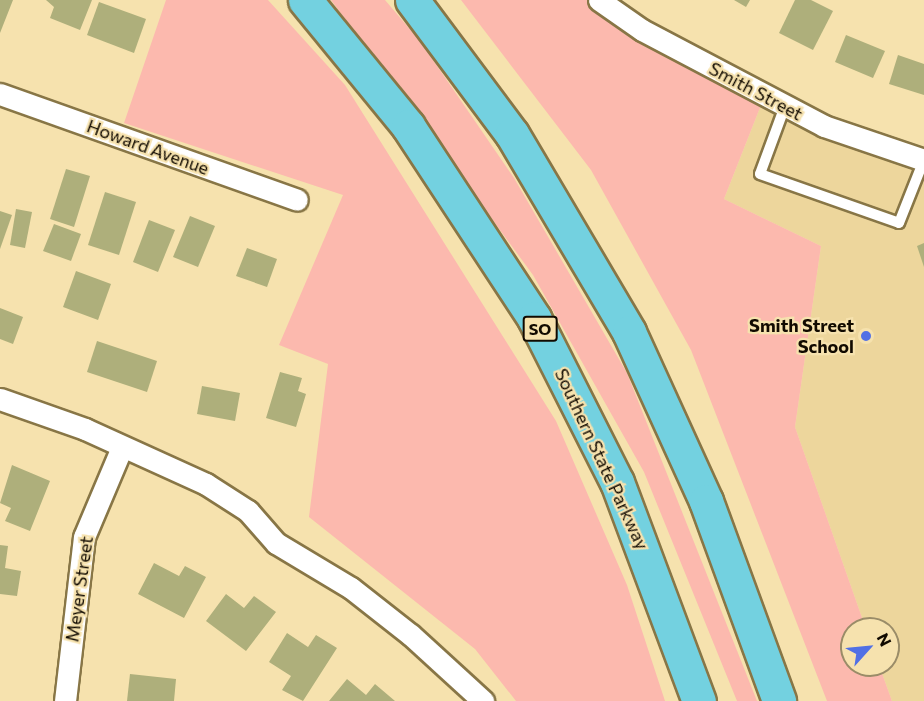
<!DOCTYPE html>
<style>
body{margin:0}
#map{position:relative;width:924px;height:701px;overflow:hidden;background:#f6e2ae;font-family:Commissioner,sans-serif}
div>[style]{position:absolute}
.built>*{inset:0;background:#edd69c}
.green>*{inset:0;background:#fcb9ae}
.building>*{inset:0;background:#aeaf7b}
.roads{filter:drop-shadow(2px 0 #887646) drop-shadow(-2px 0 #887646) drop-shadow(0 2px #887646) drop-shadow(0 -2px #887646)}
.lane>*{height:10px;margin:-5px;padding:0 5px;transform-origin:5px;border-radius:5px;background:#fff}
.street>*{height:21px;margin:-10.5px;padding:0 10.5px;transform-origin:10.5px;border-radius:10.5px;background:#fff}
.highway>*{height:33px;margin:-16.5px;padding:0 16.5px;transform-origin:16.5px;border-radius:16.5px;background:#73d1e0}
.dots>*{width:16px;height:16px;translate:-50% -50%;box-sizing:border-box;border:3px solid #f6e2ae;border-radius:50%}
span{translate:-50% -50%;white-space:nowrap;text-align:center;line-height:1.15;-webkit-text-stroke:4.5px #f6e2ae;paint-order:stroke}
.shield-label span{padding:2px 4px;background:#f6e2ae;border:2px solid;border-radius:4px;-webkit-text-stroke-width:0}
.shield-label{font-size:16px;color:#110a00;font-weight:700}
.street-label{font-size:18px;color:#110a00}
.poi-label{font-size:18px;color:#110a00;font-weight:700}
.right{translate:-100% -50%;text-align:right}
.north{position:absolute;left:840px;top:617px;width:60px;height:60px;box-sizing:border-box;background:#f6e2ae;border:2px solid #9a8c68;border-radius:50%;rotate:63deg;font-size:16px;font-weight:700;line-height:24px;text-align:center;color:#110a00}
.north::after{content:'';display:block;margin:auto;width:21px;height:27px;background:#5170e5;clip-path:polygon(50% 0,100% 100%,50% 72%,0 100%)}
</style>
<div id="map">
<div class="built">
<i style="clip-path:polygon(765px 95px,924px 160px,924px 701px,892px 701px,879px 665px,888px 665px,888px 629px,866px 629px,795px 427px,821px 246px,724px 199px)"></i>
</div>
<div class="green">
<i style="clip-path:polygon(166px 0,268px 0,345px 85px,556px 421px,627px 585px,665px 701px,516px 701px,475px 649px,309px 517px,328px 364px,279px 345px,343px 195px,124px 123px)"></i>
<i style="clip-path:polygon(331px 0,385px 0,420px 41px,514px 178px,627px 373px,757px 701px,737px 701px,644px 472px,533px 275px)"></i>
<i style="clip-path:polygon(461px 0,599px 0,765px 95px,724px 199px,821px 246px,795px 427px,866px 629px,852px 629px,852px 665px,879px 665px,892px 701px,827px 701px,691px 350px,591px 170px)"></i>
</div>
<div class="building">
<i style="clip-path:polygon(0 0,13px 0,0 33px)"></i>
<i style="clip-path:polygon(46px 0,92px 0,80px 30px,50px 18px,54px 7px)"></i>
<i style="clip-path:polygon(734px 0,750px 0,746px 7px)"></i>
<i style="clip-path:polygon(795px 0,811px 0,833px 11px,813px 50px,779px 33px)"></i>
<i style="clip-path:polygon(99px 2px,146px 19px,134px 53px,87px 35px)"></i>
<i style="clip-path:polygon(846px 35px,885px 51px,873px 78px,835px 62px)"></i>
<i style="clip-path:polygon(898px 55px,924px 64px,924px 95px,889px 84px)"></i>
<i style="clip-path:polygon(66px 169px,90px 176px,74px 227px,50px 219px)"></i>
<i style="clip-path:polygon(105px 192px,136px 202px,119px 255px,88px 245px)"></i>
<i style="clip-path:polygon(16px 209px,32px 212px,25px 248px,10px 245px)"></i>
<i style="clip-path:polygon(0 211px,12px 215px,0 249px)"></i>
<i style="clip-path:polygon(190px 216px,215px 226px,198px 267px,173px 257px)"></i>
<i style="clip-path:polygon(149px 220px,175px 230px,158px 272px,133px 262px)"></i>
<i style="clip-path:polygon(54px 224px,81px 234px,71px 261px,43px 251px)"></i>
<i style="clip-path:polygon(924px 243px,924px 267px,917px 246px)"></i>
<i style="clip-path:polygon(247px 248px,277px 259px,267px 287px,236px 276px)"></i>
<i style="clip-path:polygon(76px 271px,111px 284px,98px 320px,63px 307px)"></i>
<i style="clip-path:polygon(0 308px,23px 317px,13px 344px,0 339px)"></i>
<i style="clip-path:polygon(97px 341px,157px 361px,147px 392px,87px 372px)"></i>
<i style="clip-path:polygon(280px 372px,302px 378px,298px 391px,306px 394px,296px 427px,266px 418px)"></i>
<i style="clip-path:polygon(202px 386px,240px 393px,235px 421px,197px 414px)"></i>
<i style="clip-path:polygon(12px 465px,50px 481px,30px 531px,5px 521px,11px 508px,0 503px)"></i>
<i style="clip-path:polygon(0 545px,8px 546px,5px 568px,21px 571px,17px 596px,0 594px)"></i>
<i style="clip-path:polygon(154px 563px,179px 576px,185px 566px,206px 577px,184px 618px,138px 594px)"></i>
<i style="clip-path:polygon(226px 594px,244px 608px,254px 596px,276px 612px,246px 651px,206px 621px)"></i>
<i style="clip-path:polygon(287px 633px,308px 647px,316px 635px,337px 648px,303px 701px,282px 690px,291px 676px,269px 662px)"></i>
<i style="clip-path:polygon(130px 674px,176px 679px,174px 701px,127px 701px)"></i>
<i style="clip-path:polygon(347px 679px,366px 695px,375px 684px,395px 701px,329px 701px)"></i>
</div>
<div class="roads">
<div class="lane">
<i style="left:785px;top:106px;width:72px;rotate:110.2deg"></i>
<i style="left:760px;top:174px;width:147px;rotate:19.4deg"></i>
<i style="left:899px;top:223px;width:68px;rotate:-68.4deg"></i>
</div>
<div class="street">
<i style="left:599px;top:0;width:52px;rotate:34.9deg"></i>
<i style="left:642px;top:30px;width:206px;rotate:27.8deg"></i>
<i style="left:824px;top:126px;width:106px;rotate:18.8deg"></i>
<i style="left:0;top:94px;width:315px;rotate:19.6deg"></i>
<i style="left:0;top:399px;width:90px;rotate:19.4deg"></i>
<i style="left:85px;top:429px;width:133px;rotate:24.4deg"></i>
<i style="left:206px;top:484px;width:50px;rotate:32.7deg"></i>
<i style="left:248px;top:511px;width:43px;rotate:48.8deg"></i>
<i style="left:276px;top:543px;width:87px;rotate:31deg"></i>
<i style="left:351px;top:588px;width:76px;rotate:38.1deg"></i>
<i style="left:411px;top:635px;width:98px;rotate:42.5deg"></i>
<i style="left:65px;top:701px;width:165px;rotate:-83.4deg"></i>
<i style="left:84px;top:537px;width:98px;rotate:-67.1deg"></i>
</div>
<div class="highway">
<i style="left:305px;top:0;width:163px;rotate:50.7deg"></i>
<i style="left:408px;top:126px;width:230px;rotate:56.7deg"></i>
<i style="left:534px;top:318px;width:184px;rotate:63.2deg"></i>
<i style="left:617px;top:482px;width:234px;rotate:69.5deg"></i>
<i style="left:412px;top:0;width:167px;rotate:53.3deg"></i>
<i style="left:512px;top:134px;width:230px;rotate:59.4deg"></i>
<i style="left:629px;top:332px;width:186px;rotate:65.5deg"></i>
<i style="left:706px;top:501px;width:213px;rotate:69.9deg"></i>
</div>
</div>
<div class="dots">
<i style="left:866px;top:336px;background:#5170e5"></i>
</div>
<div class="shield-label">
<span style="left:540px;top:329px">SO</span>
</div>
<div class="street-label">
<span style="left:756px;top:91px;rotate:28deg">Smith Street</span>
<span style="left:148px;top:147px;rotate:20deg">Howard Avenue</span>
<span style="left:602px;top:459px;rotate:65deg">Southern State Parkway</span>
<span style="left:79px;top:589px;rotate:-82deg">Meyer Street</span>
</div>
<div class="poi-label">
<span class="right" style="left:854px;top:336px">Smith Street<br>School</span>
</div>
<div class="north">N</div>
</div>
